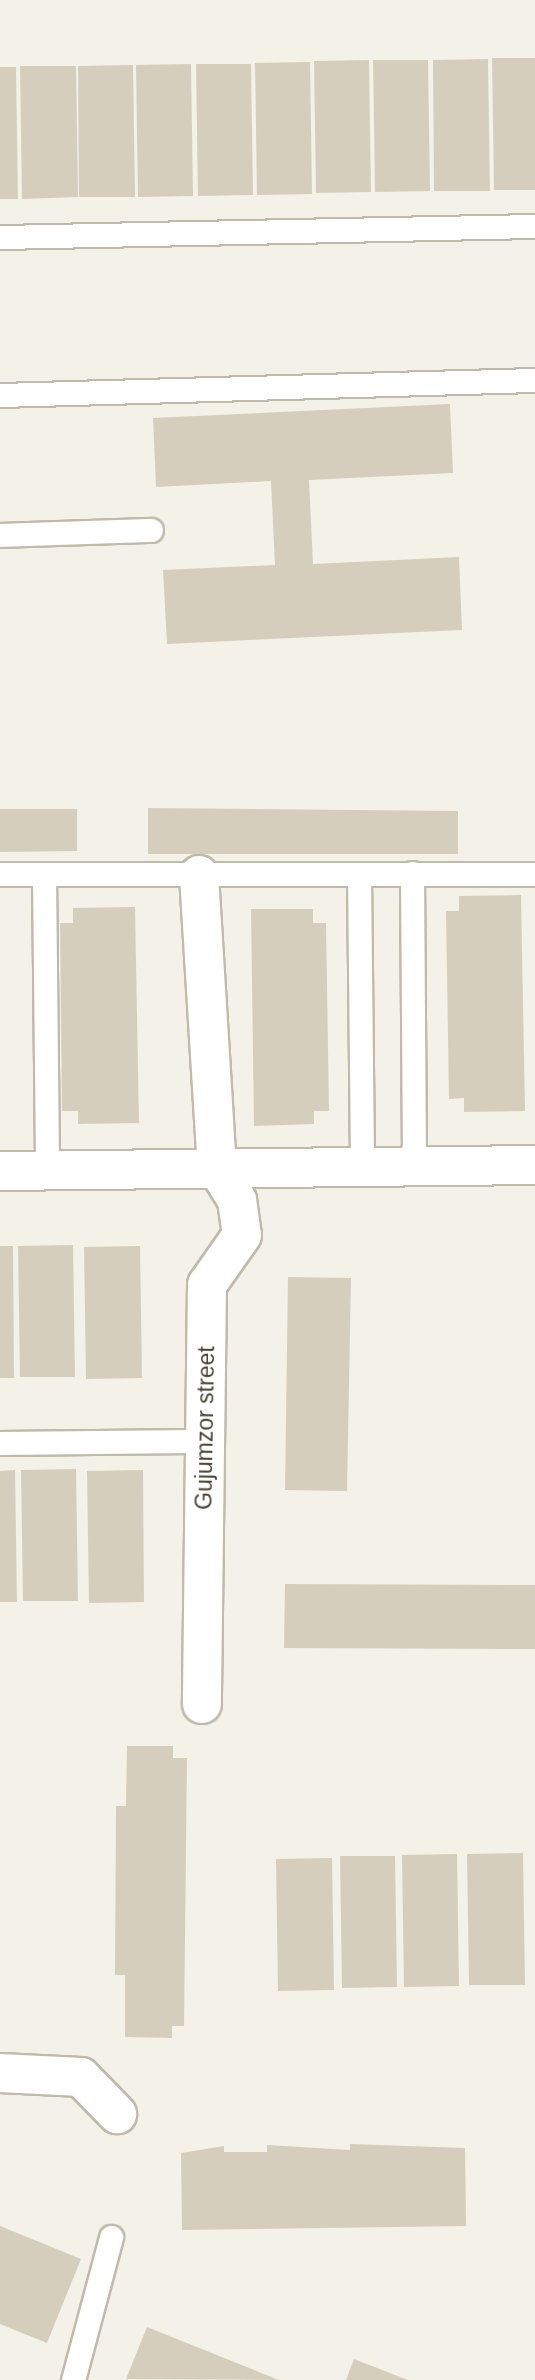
<!DOCTYPE html>
<style>
body{margin:0}
#map{position:relative;width:535px;height:2380px;overflow:hidden;background:#f4f1e8;font-family:Helvetica,sans-serif}
div>[style]{position:absolute}
.building>*{inset:0;background:#d6cebd}
.roads{filter:drop-shadow(2px 0 #c0baaa) drop-shadow(-2px 0 #c0baaa) drop-shadow(0 2px #c0baaa) drop-shadow(0 -2px #c0baaa)}
.service>*{height:23px;margin:-11.5px;padding:0 11.5px;transform-origin:11.5px;border-radius:11.5px;background:#fff}
.minor>*{height:38px;margin:-19px;padding:0 19px;transform-origin:19px;border-radius:19px;background:#fff}
span{translate:-50% -50%;white-space:nowrap;text-align:center;line-height:1.15;-webkit-text-stroke:5px #fff;paint-order:stroke}
.street-label{font-size:23px;color:#484236}
</style>
<div id="map">
<div class="building">
<i style="clip-path:polygon(492px 58px,535px 58px,535px 190px,494px 190px)"></i>
<i style="clip-path:polygon(488px 59px,490px 191px,434px 191px,433px 60px)"></i>
<i style="clip-path:polygon(369px 60px,371px 192px,316px 193px,314px 61px)"></i>
<i style="clip-path:polygon(373px 60px,428px 60px,430px 191px,375px 192px)"></i>
<i style="clip-path:polygon(310px 62px,312px 194px,257px 195px,255px 63px)"></i>
<i style="clip-path:polygon(191px 64px,193px 196px,138px 197px,136px 65px)"></i>
<i style="clip-path:polygon(196px 64px,251px 64px,253px 195px,198px 196px)"></i>
<i style="clip-path:polygon(133px 65px,135px 197px,79px 197px,78px 66px)"></i>
<i style="clip-path:polygon(20px 66px,76px 66px,78px 197px,22px 199px)"></i>
<i style="clip-path:polygon(0 67px,16px 67px,18px 199px,0 199px)"></i>
<i style="clip-path:polygon(450px 404px,453px 473px,309px 480px,313px 564px,459px 557px,462px 630px,167px 644px,163px 570px,275px 565px,271px 481px,156px 487px,153px 418px)"></i>
<i style="clip-path:polygon(148px 808px,458px 811px,458px 854px,148px 854px)"></i>
<i style="clip-path:polygon(0 809px,77px 809px,77px 851px,0 852px)"></i>
<i style="clip-path:polygon(521px 895px,525px 1111px,464px 1112px,464px 1098px,449px 1099px,446px 911px,459px 911px,459px 896px)"></i>
<i style="clip-path:polygon(135px 907px,139px 1123px,78px 1124px,78px 1111px,62px 1111px,60px 923px,73px 923px,73px 908px)"></i>
<i style="clip-path:polygon(251px 909px,313px 909px,313px 923px,326px 923px,329px 1111px,314px 1111px,314px 1124px,254px 1126px)"></i>
<i style="clip-path:polygon(73px 1245px,75px 1377px,20px 1377px,18px 1246px)"></i>
<i style="clip-path:polygon(0 1246px,13px 1246px,14px 1378px,0 1378px)"></i>
<i style="clip-path:polygon(140px 1246px,142px 1378px,86px 1379px,84px 1247px)"></i>
<i style="clip-path:polygon(288px 1277px,351px 1278px,347px 1491px,285px 1490px)"></i>
<i style="clip-path:polygon(76px 1469px,78px 1601px,23px 1601px,21px 1470px)"></i>
<i style="clip-path:polygon(15px 1470px,17px 1602px,0 1602px,0 1471px)"></i>
<i style="clip-path:polygon(143px 1470px,144px 1602px,89px 1603px,87px 1471px)"></i>
<i style="clip-path:polygon(285px 1584px,535px 1585px,535px 1649px,284px 1648px)"></i>
<i style="clip-path:polygon(127px 1746px,173px 1746px,173px 1758px,187px 1758px,184px 2026px,172px 2026px,172px 2038px,125px 2037px,125px 1975px,115px 1975px,116px 1806px,126px 1806px)"></i>
<i style="clip-path:polygon(523px 1853px,525px 1985px,469px 1985px,467px 1854px)"></i>
<i style="clip-path:polygon(457px 1854px,459px 1986px,404px 1987px,402px 1855px)"></i>
<i style="clip-path:polygon(340px 1856px,395px 1856px,397px 1987px,342px 1988px)"></i>
<i style="clip-path:polygon(332px 1858px,334px 1990px,278px 1991px,276px 1859px)"></i>
<i style="clip-path:polygon(350px 2144px,465px 2148px,466px 2226px,182px 2230px,181px 2153px,224px 2146px,224px 2152px,267px 2152px,267px 2145px,350px 2150px)"></i>
<i style="clip-path:polygon(0 2226px,81px 2259px,47px 2343px,0 2324px)"></i>
<i style="clip-path:polygon(147px 2327px,279px 2380px,126px 2379px)"></i>
<i style="clip-path:polygon(354px 2359px,408px 2380px,346px 2380px)"></i>
</div>
<div class="roads">
<div class="service">
<i style="left:0;top:237px;width:535px;rotate:-1.18deg"></i>
<i style="left:0;top:395px;width:535px;rotate:-1.61deg"></i>
<i style="left:0;top:535px;width:151px;rotate:-1.9deg"></i>
<i style="left:412px;top:873px;width:293px;rotate:89.6deg"></i>
<i style="left:0;top:874px;width:535px"></i>
<i style="left:44px;top:874px;width:297px;rotate:89.4deg"></i>
<i style="left:359px;top:874px;width:293px;rotate:89.4deg"></i>
<i style="left:0;top:1443px;width:206px;rotate:-0.6deg"></i>
<i style="left:73px;top:2380px;width:148px;rotate:-75.1deg"></i>
</div>
<div class="minor">
<i style="left:199px;top:875px;width:294px;rotate:86.5deg"></i>
<i style="left:217px;top:1168px;width:38px;rotate:58deg"></i>
<i style="left:237px;top:1200px;width:35px;rotate:82deg"></i>
<i style="left:242px;top:1235px;width:61px;rotate:125deg"></i>
<i style="left:207px;top:1285px;width:419px;rotate:90.7deg"></i>
<i style="left:0;top:1171px;width:535px;rotate:-0.64deg"></i>
<i style="left:0;top:2073px;width:81px;rotate:2.8deg"></i>
<i style="left:81px;top:2077px;width:52px;rotate:45.8deg"></i>
</div>
</div>
<div class="street-label">
<span style="left:205px;top:1428px;rotate:-89deg">Gujumzor street</span>
</div>
</div>
